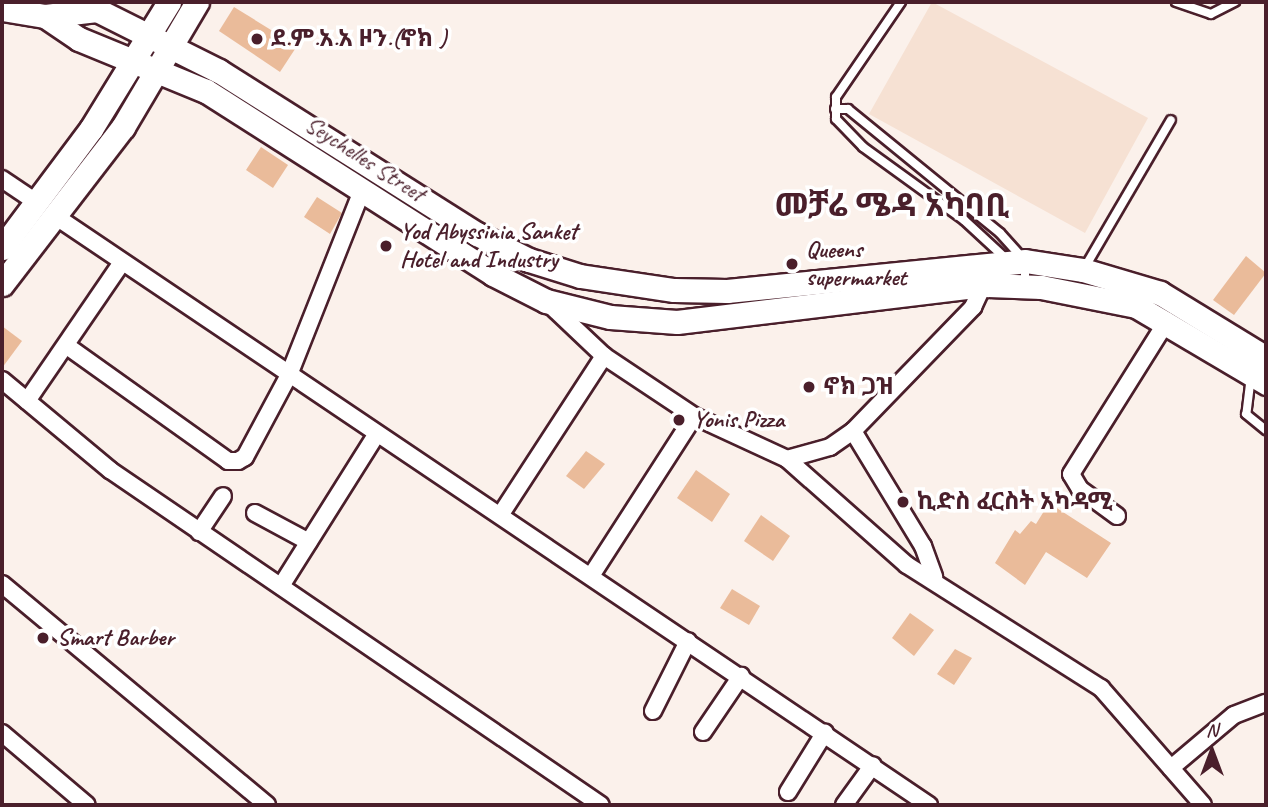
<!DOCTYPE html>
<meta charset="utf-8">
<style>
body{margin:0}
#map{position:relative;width:1268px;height:807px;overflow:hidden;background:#fbf1eb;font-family:Caveat,"Noto Sans Ethiopic",sans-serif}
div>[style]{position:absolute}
.built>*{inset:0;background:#f6e1d3}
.building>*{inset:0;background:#eabb9a}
.roads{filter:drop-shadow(2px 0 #4a1f2b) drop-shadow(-2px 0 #4a1f2b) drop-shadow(0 2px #4a1f2b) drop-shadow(0 -2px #4a1f2b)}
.lane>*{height:8px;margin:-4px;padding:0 4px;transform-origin:4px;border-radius:4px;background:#fff}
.street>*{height:16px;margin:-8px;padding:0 8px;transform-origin:8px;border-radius:8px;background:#fff}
.primary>*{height:23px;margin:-11.5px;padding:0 11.5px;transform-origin:11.5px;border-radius:11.5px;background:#fff}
.dots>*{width:19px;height:19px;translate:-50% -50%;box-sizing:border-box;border:4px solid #fff;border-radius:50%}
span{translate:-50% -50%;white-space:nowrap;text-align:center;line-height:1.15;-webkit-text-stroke:7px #fff;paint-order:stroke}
.poi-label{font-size:24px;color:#4a1f2b;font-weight:700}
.left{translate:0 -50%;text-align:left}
.street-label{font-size:24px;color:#4a1f2b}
.district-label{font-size:32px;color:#4a1f2b;font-weight:700}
.frame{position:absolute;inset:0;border:4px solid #4a1f2b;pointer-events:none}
.north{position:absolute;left:1177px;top:716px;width:70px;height:70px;-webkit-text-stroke:5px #fff;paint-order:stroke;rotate:0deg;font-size:19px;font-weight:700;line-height:28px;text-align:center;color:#4a1f2b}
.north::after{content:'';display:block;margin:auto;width:24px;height:32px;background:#4a1f2b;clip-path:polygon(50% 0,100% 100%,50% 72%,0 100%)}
</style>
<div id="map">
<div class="built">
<i style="clip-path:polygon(932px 2px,1148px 118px,1085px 233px,869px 114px)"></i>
</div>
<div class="building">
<i style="clip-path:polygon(234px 7px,297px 46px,280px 72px,219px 31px)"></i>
<i style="clip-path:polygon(261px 147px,288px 165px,273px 188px,246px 170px)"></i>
<i style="clip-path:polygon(317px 197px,342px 213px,330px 234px,304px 217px)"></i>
<i style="clip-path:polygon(1246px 256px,1266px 273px,1234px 315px,1213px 300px)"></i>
<i style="clip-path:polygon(2px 326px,22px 341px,2px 368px)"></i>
<i style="clip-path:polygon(586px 451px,605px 464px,584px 489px,566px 476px)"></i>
<i style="clip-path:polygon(696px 470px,730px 494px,712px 522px,677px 498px)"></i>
<i style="clip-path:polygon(1049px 503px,1111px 543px,1087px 578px,1046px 552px,1025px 585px,995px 563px,1015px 530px,1020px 534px,1031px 521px,1036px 524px)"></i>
<i style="clip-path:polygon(761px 515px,790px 536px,773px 561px,744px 541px)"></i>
<i style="clip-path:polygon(732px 589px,760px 606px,749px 625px,720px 608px)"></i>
<i style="clip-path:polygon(910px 613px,934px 630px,914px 656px,892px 638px)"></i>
<i style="clip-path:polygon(955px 649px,972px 658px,954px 685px,937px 674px)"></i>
</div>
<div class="roads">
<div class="lane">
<i style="left:901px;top:2px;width:115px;rotate:124.4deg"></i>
<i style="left:836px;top:97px;width:22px;rotate:90deg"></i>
<i style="left:836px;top:119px;width:39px;rotate:46deg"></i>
<i style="left:863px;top:147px;width:125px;rotate:35.9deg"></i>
<i style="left:964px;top:220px;width:56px;rotate:42.8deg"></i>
<i style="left:1176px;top:2px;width:37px;rotate:19deg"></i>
<i style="left:1211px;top:14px;width:27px;rotate:-27deg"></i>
<i style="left:835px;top:109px;width:13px"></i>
<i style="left:848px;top:109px;width:196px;rotate:39.2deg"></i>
<i style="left:1000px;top:233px;width:38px;rotate:48deg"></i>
<i style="left:1025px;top:261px;width:23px;rotate:90deg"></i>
<i style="left:1085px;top:267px;width:170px;rotate:-59.7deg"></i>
<i style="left:1251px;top:376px;width:38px;rotate:97deg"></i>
<i style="left:1246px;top:414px;width:26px;rotate:39deg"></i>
</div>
<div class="street">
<i style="left:2px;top:179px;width:41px;rotate:34.1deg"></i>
<i style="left:55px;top:216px;width:1054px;rotate:33.98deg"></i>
<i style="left:548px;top:303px;width:77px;rotate:43.4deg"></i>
<i style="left:604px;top:356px;width:108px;rotate:33.7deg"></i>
<i style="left:694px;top:416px;width:102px;rotate:24.8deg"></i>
<i style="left:787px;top:459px;width:160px;rotate:41.5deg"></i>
<i style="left:907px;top:565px;width:230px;rotate:32.4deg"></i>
<i style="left:1101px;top:688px;width:155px;rotate:48.9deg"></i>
<i style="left:67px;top:346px;width:198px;rotate:35.5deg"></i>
<i style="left:228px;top:461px;width:10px"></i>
<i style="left:238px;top:461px;width:8px;rotate:-30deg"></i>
<i style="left:245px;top:457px;width:93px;rotate:-61.8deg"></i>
<i style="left:289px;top:375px;width:201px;rotate:-68.4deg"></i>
<i style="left:2px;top:380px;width:141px;rotate:39.8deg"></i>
<i style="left:110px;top:470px;width:594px;rotate:34.3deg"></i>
<i style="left:27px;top:401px;width:165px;rotate:-55.6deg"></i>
<i style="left:853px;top:431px;width:135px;rotate:58.7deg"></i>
<i style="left:923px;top:546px;width:33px;rotate:70deg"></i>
<i style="left:787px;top:459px;width:45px;rotate:-15.6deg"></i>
<i style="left:830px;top:447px;width:28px;rotate:-35deg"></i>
<i style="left:853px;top:431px;width:173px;rotate:-45.9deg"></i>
<i style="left:973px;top:307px;width:31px;rotate:-65deg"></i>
<i style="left:255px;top:513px;width:61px;rotate:28.2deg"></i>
<i style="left:501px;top:514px;width:189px;rotate:-56.9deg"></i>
<i style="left:1117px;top:516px;width:46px;rotate:-143.9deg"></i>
<i style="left:1080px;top:489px;width:17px;rotate:-121deg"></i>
<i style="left:1071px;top:474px;width:181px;rotate:-57.9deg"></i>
<i style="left:199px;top:532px;width:43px;rotate:-56.3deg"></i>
<i style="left:591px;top:576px;width:190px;rotate:-57.2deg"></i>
<i style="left:2px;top:584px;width:345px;rotate:39.8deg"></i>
<i style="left:281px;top:586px;width:178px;rotate:-57.8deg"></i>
<i style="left:653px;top:711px;width:78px;rotate:-63.4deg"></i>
<i style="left:703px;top:732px;width:68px;rotate:-55.8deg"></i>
<i style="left:2px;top:733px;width:111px;rotate:40.3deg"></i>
<i style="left:1171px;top:768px;width:82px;rotate:-40.1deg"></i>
<i style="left:1234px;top:715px;width:34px;rotate:-21deg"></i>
<i style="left:788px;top:792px;width:70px;rotate:-58.3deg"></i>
<i style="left:844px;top:805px;width:49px;rotate:-54.1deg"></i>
</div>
<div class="primary">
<i style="left:2px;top:9px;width:44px;rotate:9.2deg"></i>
<i style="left:45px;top:16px;width:52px;rotate:-6.6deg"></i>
<i style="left:97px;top:10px;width:136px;rotate:26.6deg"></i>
<i style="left:219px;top:71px;width:305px;rotate:32.3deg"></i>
<i style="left:477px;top:234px;width:58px;rotate:26.6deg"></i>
<i style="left:529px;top:260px;width:53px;rotate:17.4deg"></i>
<i style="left:580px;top:276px;width:95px;rotate:8.5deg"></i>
<i style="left:674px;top:290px;width:53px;rotate:1.1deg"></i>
<i style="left:727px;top:291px;width:300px;rotate:-5.7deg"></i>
<i style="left:1025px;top:261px;width:59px;rotate:8.8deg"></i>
<i style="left:1083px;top:270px;width:80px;rotate:16.6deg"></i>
<i style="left:1160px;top:293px;width:124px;rotate:31.5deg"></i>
<i style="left:45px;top:16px;width:41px;rotate:34.1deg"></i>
<i style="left:79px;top:39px;width:137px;rotate:22.3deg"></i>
<i style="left:206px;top:91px;width:340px;rotate:32.5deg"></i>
<i style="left:493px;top:274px;width:59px;rotate:27deg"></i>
<i style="left:546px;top:301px;width:66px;rotate:14deg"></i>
<i style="left:610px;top:317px;width:67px;rotate:4.3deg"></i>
<i style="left:677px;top:322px;width:310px;rotate:-6.9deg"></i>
<i style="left:985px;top:285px;width:56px;rotate:2deg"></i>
<i style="left:1041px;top:287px;width:97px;rotate:11.3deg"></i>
<i style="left:1136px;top:306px;width:151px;rotate:30.6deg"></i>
<i style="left:2px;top:248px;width:149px;rotate:-53.2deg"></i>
<i style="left:91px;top:129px;width:149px;rotate:-58.4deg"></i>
<i style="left:2px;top:284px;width:198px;rotate:-52.4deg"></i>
<i style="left:123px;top:127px;width:145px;rotate:-59.4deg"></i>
</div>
</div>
<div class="dots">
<i style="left:257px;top:39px;background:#4a1f2b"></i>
<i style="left:386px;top:246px;background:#4a1f2b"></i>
<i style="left:792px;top:264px;background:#4a1f2b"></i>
<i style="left:809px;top:387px;background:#4a1f2b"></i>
<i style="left:679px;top:420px;background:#4a1f2b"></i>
<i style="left:903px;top:502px;background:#4a1f2b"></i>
<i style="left:43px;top:638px;background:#4a1f2b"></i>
</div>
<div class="poi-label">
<span class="left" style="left:271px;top:39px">ደ.ም.አ.አ ዞን.(ኖክ )</span>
<span class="left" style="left:400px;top:246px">Yod Abyssinia Sanket<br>Hotel and Industry</span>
<span class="left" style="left:806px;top:264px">Queens<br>supermarket</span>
<span class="left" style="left:823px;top:387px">ኖክ ጋዝ</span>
<span class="left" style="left:693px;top:420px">Yonis Pizza</span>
<span class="left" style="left:917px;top:502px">ኪድስ ፈርስት አካዳሚ</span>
<span class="left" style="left:57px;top:638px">Smart Barber</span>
</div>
<div class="street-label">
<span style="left:365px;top:159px;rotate:33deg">Seychelles Street</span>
</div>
<div class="district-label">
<span style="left:892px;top:206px">መቻሬ ሜዳ አካባቢ</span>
</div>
<div class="frame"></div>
<div class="north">N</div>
</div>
